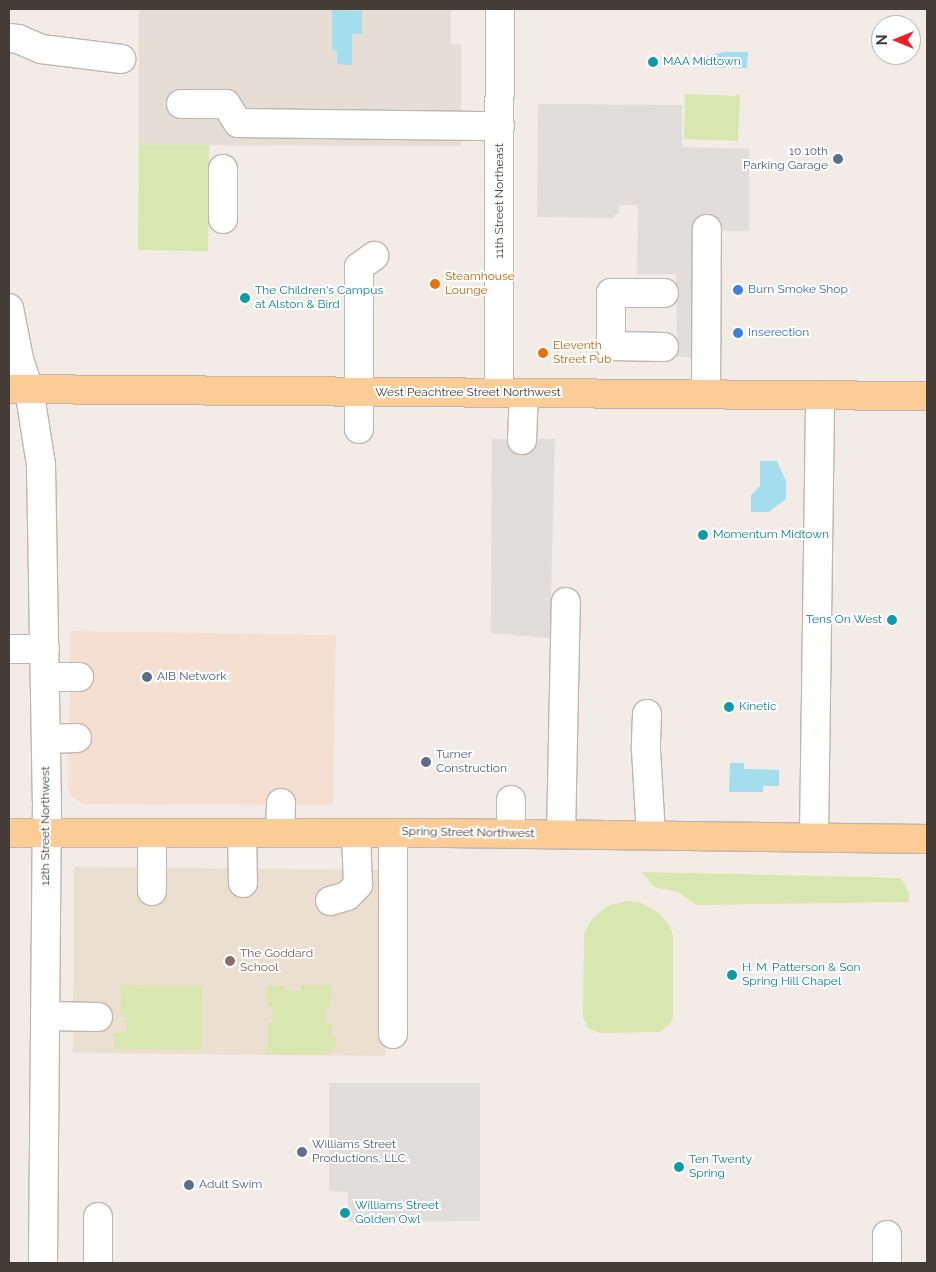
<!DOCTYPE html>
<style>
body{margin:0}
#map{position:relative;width:936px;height:1272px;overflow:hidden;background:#f3ece6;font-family:Raleway,sans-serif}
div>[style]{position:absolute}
.residential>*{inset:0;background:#e6ddd4}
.commercial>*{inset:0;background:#f4dfd1}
.education>*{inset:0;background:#ebdfd0}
.green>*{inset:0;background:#d8e6af}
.parking>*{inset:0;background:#e1dddb}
.water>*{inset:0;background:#a3ddee}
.roads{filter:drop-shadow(1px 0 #c1b5ac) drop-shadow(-1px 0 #c1b5ac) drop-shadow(0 1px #c1b5ac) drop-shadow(0 -1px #c1b5ac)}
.minor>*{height:28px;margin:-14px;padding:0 14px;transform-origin:14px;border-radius:14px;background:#fff}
.major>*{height:28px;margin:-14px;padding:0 14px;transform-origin:14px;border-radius:14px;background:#fccc96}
.dots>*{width:14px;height:14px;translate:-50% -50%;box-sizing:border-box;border:2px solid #fff;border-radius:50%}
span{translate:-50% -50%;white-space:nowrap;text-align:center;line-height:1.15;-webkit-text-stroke:4px #fff;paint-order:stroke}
.culture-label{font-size:12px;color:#0d838f}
.left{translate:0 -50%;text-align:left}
.right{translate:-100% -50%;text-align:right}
.service-label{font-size:12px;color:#4e5e75}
.street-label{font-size:12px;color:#453c35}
.food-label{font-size:12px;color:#c56008}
.shop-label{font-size:12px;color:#366cbe}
.education-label{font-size:12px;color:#785e54}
.frame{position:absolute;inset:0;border:10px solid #453c35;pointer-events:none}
.north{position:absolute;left:871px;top:15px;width:50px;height:50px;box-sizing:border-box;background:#fff;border:1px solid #b5b1ae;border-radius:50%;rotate:270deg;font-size:14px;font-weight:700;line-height:20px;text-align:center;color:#453c35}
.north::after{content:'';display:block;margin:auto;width:18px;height:22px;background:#f51b22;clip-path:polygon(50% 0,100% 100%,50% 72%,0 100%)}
</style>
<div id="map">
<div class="residential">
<i style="clip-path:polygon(139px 9px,451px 9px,451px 44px,461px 44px,461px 146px,139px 145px)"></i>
</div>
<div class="commercial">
<i style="clip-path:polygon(71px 631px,336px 635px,333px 805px,85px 804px,77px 800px,70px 795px,68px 787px)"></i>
</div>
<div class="education">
<i style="clip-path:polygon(74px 867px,387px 870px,385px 1056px,73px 1053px)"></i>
</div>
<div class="green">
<i style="clip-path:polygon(685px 94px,735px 96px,740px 94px,738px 141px,684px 139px)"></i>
<i style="clip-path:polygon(139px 145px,209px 145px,208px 251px,138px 250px)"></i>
<i style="clip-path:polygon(642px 872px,901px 878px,909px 893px,909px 902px,696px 905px,678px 892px,654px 887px)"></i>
<i style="clip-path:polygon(627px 901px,639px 902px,658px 912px,670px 926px,673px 936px,673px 1018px,670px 1024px,660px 1032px,600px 1033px,588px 1028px,583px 1017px,584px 934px,592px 919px,601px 911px,610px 905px)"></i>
<i style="clip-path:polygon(121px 985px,202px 986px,201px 1050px,114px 1049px,114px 1033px,127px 1032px,127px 1017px,120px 1016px)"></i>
<i style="clip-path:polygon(301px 985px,331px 985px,330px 1007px,325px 1007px,325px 1024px,332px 1024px,332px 1036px,336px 1037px,336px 1048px,332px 1048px,327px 1055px,265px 1054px,265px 1049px,268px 1049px,268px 1023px,272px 1023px,273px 1007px,267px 1006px,267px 986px,285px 986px,285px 991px,301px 991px)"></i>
</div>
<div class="parking">
<i style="clip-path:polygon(538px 104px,682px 105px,682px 147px,749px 149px,749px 231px,718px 231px,716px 357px,677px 357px,676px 274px,637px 274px,638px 205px,619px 205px,619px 214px,615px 214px,614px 218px,537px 217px)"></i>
<i style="clip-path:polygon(492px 439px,555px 439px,550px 638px,491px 633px)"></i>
<i style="clip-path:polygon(329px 1083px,480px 1083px,480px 1221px,348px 1222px,348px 1192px,329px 1191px)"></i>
</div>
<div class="water">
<i style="clip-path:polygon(332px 10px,362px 11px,362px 34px,352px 34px,352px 65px,337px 64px,337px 51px,332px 50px)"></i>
<i style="clip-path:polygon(725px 52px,748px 52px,747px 68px,700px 67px,700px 57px)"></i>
<i style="clip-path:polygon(760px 461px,777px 461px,786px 481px,786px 499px,769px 512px,751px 512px,751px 495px,760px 486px)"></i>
<i style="clip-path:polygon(730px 763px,744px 763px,744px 769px,779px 770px,779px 786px,763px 786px,763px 792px,729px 792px)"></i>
</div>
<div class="roads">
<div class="minor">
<i style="left:9px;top:38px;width:9px;rotate:6deg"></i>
<i style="left:18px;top:39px;width:25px;rotate:23deg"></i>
<i style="left:41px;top:49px;width:81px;rotate:7.1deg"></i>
<i style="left:181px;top:104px;width:45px"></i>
<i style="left:226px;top:104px;width:22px;rotate:58deg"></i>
<i style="left:238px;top:123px;width:262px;rotate:0.7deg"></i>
<i style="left:223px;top:219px;width:50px;rotate:-90deg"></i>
<i style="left:664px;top:293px;width:53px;rotate:180deg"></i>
<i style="left:611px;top:293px;width:53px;rotate:90deg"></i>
<i style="left:611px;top:346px;width:53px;rotate:1.1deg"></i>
<i style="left:9px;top:308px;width:52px;rotate:78.9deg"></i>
<i style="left:19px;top:359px;width:32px;rotate:72deg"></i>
<i style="left:29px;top:389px;width:77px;rotate:81deg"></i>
<i style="left:41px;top:465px;width:336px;rotate:89deg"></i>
<i style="left:47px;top:801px;width:462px;rotate:90.5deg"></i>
<i style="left:499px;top:393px;width:384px;rotate:-89.9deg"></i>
<i style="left:706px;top:394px;width:165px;rotate:-89.7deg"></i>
<i style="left:359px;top:429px;width:162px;rotate:-90deg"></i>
<i style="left:359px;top:267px;width:19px;rotate:-36deg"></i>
<i style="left:522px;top:440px;width:47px;rotate:-87.6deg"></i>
<i style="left:9px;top:649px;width:36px"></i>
<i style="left:46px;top:677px;width:33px"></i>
<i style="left:647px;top:714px;width:36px;rotate:92deg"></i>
<i style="left:646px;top:750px;width:85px;rotate:86.6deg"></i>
<i style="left:46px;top:739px;width:31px;rotate:-2deg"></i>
<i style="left:511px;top:800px;width:33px;rotate:90deg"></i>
<i style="left:242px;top:833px;width:50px;rotate:88.9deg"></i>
<i style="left:280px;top:833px;width:30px;rotate:-88deg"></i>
<i style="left:561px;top:834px;width:232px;rotate:-88.8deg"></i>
<i style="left:814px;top:837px;width:442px;rotate:-89.2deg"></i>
<i style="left:152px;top:891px;width:58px;rotate:-90deg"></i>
<i style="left:330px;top:901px;width:18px;rotate:-16deg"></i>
<i style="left:347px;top:896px;width:16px;rotate:-45deg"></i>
<i style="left:358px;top:885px;width:52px;rotate:-92.2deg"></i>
<i style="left:45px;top:1016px;width:53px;rotate:1.1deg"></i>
<i style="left:393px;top:1034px;width:201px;rotate:-90deg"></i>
<i style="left:887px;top:1235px;width:28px;rotate:90deg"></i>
<i style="left:98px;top:1263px;width:46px;rotate:-90deg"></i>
</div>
<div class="major">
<i style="left:9px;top:389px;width:918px;rotate:0.44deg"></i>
<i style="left:9px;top:833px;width:436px"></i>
<i style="left:445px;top:833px;width:482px;rotate:0.7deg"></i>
</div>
</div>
<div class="dots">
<i style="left:653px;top:62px;background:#0f9aa8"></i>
<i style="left:838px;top:159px;background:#5c6f8a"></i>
<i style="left:435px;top:284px;background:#e8710a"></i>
<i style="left:738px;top:290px;background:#3f7fe0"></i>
<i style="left:245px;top:298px;background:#0f9aa8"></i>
<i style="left:738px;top:333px;background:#3f7fe0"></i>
<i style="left:543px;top:353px;background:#e8710a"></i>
<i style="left:703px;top:535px;background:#0f9aa8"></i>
<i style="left:892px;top:620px;background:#0f9aa8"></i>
<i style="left:147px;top:677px;background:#5c6f8a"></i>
<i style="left:729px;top:707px;background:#0f9aa8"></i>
<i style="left:426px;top:762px;background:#5c6f8a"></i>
<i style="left:230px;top:961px;background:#8d6e63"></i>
<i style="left:732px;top:975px;background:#0f9aa8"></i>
<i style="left:302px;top:1152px;background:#5c6f8a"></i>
<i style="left:679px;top:1167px;background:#0f9aa8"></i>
<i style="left:189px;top:1185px;background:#5c6f8a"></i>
<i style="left:345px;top:1213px;background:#0f9aa8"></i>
</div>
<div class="culture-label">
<span class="left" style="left:663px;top:62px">MAA Midtown</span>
<span class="left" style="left:255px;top:298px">The Children's Campus<br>at Alston &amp; Bird</span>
<span class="left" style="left:713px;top:535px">Momentum Midtown</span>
<span class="right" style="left:882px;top:620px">Tens On West</span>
<span class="left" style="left:739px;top:707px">Kinetic</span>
<span class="left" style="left:742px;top:975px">H. M. Patterson &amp; Son<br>Spring Hill Chapel</span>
<span class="left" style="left:689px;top:1167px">Ten Twenty<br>Spring</span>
<span class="left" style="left:355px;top:1213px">Williams Street<br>Golden Owl</span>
</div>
<div class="service-label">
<span class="right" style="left:828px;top:159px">10 10th<br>Parking Garage</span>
<span class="left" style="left:157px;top:677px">AIB Network</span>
<span class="left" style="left:436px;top:762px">Turner<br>Construction</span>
<span class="left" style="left:312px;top:1152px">Williams Street<br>Productions, LLC.</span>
<span class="left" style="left:199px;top:1185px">Adult Swim</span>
</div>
<div class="street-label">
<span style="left:500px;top:201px;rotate:-90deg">11th Street Northeast</span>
<span style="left:468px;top:393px">West Peachtree Street Northwest</span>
<span style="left:46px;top:826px;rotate:-90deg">12th Street Northwest</span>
<span style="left:468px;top:833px;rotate:1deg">Spring Street Northwest</span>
</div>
<div class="food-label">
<span class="left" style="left:445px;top:284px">Steamhouse<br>Lounge</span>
<span class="left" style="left:553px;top:353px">Eleventh<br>Street Pub</span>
</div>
<div class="shop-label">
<span class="left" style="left:748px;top:290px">Burn Smoke Shop</span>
<span class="left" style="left:748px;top:333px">Inserection</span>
</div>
<div class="education-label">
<span class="left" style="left:240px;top:961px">The Goddard<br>School</span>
</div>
<div class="frame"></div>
<div class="north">N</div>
</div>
